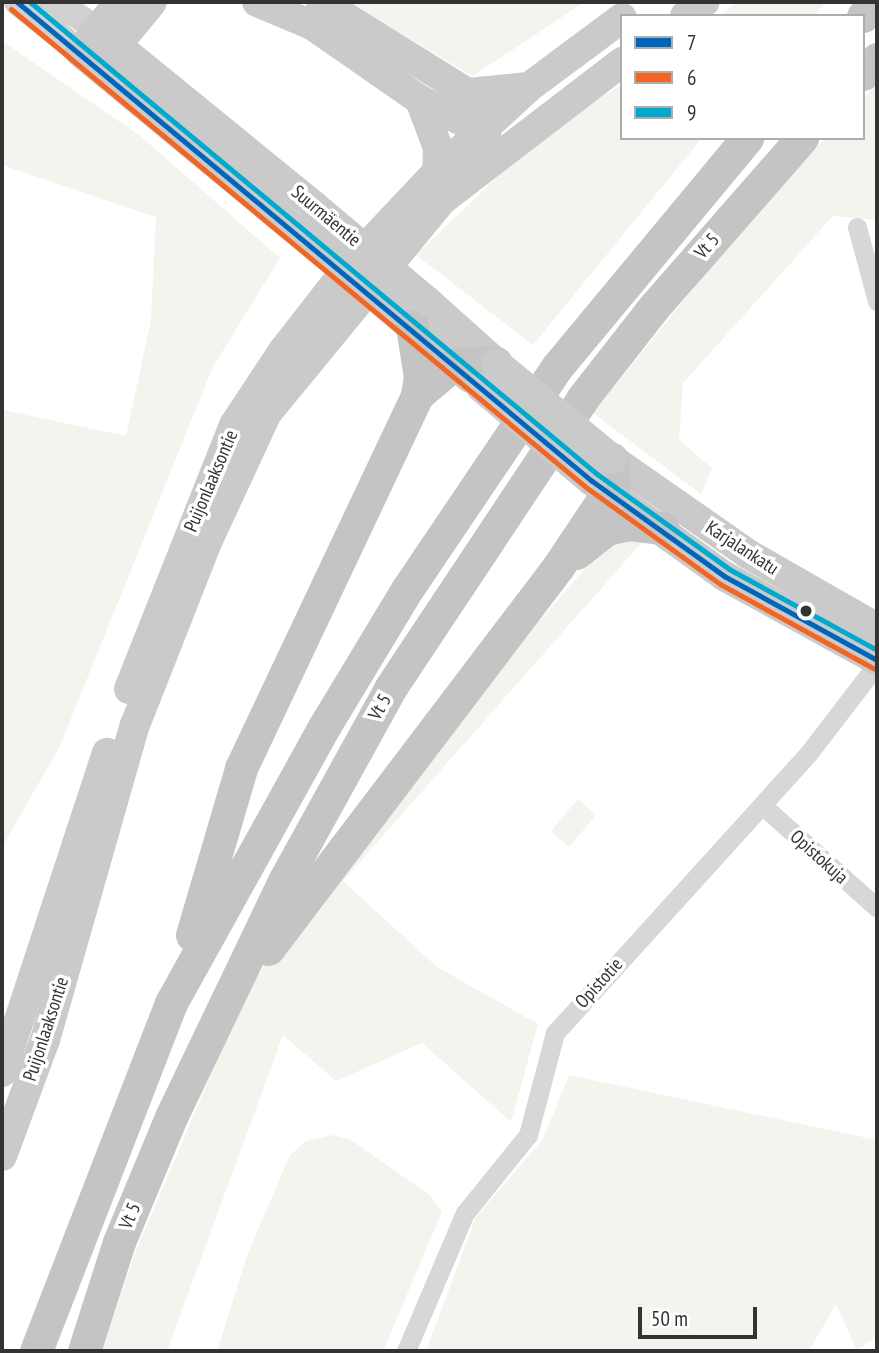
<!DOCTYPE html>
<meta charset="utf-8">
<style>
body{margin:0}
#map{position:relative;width:879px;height:1353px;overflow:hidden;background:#fff;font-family:"PT Sans Narrow",sans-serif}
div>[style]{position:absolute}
.green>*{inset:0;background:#f1f5ed}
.street>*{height:19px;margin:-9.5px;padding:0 9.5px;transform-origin:9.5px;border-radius:9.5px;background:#d7d7d7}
.secondary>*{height:26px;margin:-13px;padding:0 13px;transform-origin:13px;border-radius:13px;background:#d0d0d0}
.primary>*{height:30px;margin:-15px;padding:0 15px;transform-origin:15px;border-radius:15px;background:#cacaca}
.highway>*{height:33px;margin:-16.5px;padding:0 16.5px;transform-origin:16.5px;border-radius:16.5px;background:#c4c4c4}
.primary-bridge>*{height:30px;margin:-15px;padding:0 15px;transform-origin:15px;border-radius:15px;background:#cacaca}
.bus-1>*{height:5px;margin:-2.5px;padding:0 2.5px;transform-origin:2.5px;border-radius:2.5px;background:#0065bd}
.bus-2>*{height:5px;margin:-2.5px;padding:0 2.5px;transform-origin:2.5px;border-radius:2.5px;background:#f26522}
.bus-3>*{height:5px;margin:-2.5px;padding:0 2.5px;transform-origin:2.5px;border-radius:2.5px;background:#00a9ce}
.dots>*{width:19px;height:19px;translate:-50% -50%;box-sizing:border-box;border:4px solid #fff;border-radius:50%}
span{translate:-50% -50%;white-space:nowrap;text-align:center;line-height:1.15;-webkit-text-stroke:7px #fff;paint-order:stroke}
.street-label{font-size:19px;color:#333}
.frame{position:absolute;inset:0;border:4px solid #333;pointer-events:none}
.legend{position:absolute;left:620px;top:14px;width:245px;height:126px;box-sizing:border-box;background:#fff;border:2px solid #adadad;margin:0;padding:9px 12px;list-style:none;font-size:21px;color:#333}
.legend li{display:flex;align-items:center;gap:14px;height:35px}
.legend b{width:35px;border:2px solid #adadad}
.scale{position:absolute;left:638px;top:1307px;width:119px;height:32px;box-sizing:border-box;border:4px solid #333;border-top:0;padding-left:9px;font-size:21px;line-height:24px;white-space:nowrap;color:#333;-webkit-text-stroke:5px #fff;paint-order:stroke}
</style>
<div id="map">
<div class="green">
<i style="clip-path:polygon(348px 2px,584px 2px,473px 76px)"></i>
<i style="clip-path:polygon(737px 2px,827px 2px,813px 16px,719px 16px)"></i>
<i style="clip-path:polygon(2px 41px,139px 135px,280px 258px,213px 367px,59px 748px,2px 847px,2px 410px,126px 436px,151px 320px,156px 217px,2px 165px)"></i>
<i style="clip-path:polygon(622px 84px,622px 138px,702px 138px,533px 345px,416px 255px,536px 140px)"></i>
<i style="clip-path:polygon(877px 84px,877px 220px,833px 216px,683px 383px,679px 440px,712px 468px,701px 494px,593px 413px,742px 228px,826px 138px,863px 138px,863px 98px)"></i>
<i style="clip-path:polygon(617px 541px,643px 541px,343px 881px,437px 967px,538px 1024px,511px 1122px,422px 1043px,336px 1081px,283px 1035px,167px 1351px,102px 1351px,135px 1253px,246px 992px,331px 872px,539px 621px,599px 553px)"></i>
<i style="clip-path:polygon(578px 799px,596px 815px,569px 847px,551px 831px)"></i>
<i style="clip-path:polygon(569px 1075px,877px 1140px,877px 1336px,857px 1351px,836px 1304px,809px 1351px,426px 1351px,476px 1217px,543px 1139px)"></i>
<i style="clip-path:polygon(332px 1135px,351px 1140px,430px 1195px,442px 1212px,383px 1351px,217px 1351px,248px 1253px,290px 1155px,306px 1141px)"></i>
</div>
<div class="street">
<i style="left:857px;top:227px;width:77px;rotate:74.9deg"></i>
<i style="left:762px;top:805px;width:154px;rotate:41.8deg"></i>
<i style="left:406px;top:1351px;width:150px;rotate:-66.9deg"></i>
<i style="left:465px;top:1213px;width:100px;rotate:-51.1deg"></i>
<i style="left:528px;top:1135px;width:106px;rotate:-75.2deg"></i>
<i style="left:555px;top:1033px;width:377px;rotate:-47.8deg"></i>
<i style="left:808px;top:754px;width:113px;rotate:-52.5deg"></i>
</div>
<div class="secondary">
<i style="left:17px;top:2px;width:80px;rotate:38.4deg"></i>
<i style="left:25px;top:2px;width:49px;rotate:12.9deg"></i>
<i style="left:73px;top:13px;width:29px;rotate:34deg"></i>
</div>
<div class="primary">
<i style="left:119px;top:2px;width:63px;rotate:128deg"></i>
<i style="left:80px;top:52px;width:278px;rotate:39.5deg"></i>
<i style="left:257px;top:2px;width:60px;rotate:22.7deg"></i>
<i style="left:312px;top:25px;width:131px;rotate:34.8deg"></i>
<i style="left:420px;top:100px;width:67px;rotate:26.6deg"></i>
<i style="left:321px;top:2px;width:173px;rotate:31.8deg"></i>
<i style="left:468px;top:93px;width:50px;rotate:67.6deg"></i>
<i style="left:685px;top:16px;width:24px;rotate:-36deg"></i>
<i style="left:97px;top:29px;width:280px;rotate:39.2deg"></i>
<i style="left:106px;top:58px;width:72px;rotate:-50.6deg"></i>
<i style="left:468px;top:93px;width:61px;rotate:-5.6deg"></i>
<i style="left:420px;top:100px;width:51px;rotate:69.4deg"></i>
<i style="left:438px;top:148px;width:24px;rotate:92deg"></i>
<i style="left:428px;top:302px;width:91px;rotate:41.9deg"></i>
<i style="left:386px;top:305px;width:111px;rotate:41deg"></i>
<i style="left:612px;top:459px;width:166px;rotate:34.9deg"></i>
<i style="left:748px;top:554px;width:149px;rotate:29.8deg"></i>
<i style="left:592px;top:481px;width:163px;rotate:35.7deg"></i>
<i style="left:724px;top:576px;width:175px;rotate:28.8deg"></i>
<i style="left:129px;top:689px;width:284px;rotate:-68.3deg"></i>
<i style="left:234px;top:425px;width:89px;rotate:-56.5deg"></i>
<i style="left:283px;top:351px;width:114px;rotate:-52.1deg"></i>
<i style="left:353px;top:261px;width:122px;rotate:-46.7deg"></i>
<i style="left:437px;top:172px;width:125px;rotate:-42.7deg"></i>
<i style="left:529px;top:87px;width:116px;rotate:-36.6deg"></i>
<i style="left:2px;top:1072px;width:336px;rotate:-71.8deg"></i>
<i style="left:2px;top:1156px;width:124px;rotate:-69.7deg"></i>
<i style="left:45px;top:1040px;width:328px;rotate:-74.1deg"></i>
<i style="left:135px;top:725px;width:199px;rotate:-68.5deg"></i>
<i style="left:208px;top:540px;width:140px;rotate:-65.1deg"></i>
<i style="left:267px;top:413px;width:276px;rotate:-50.6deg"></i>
<i style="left:442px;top:200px;width:227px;rotate:-37.5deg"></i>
</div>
<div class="highway">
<i style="left:863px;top:16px;width:19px;rotate:-43deg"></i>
<i style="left:863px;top:74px;width:21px;rotate:-47deg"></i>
<i style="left:417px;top:395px;width:48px;rotate:-40deg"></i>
<i style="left:454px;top:364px;width:42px;rotate:-1.4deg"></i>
<i style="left:576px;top:553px;width:39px;rotate:-38deg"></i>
<i style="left:607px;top:529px;width:23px;rotate:-13deg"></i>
<i style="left:629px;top:524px;width:34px;rotate:7deg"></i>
<i style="left:192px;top:935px;width:174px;rotate:-73.6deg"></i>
<i style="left:241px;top:768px;width:412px;rotate:-64.7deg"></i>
<i style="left:417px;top:395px;width:18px;rotate:-81deg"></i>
<i style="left:420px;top:377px;width:51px;rotate:-99.1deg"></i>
<i style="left:268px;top:949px;width:480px;rotate:-52.8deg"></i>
<i style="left:558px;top:567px;width:101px;rotate:-56.3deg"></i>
<i style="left:614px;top:483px;width:24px;rotate:-95deg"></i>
<i style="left:36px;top:1351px;width:373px;rotate:-68.8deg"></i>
<i style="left:171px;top:1003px;width:316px;rotate:-61deg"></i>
<i style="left:324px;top:727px;width:162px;rotate:-58.9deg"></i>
<i style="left:408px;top:588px;width:267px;rotate:-56deg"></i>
<i style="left:557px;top:367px;width:298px;rotate:-50.3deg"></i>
<i style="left:84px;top:1351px;width:114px;rotate:-72.2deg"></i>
<i style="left:119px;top:1242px;width:135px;rotate:-67.4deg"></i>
<i style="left:171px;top:1117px;width:262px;rotate:-64.4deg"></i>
<i style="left:284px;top:881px;width:222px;rotate:-61.1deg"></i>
<i style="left:391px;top:687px;width:346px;rotate:-56.4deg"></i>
<i style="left:582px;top:399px;width:117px;rotate:-52deg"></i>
<i style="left:654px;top:307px;width:225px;rotate:-48.8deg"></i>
</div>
<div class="primary-bridge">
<i style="left:314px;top:206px;width:149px;rotate:40.1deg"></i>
<i style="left:295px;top:229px;width:119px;rotate:39.9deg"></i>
<i style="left:496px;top:363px;width:151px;rotate:39.6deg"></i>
<i style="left:481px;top:387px;width:145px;rotate:40.3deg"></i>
</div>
<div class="bus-1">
<i style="left:17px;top:2px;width:748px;rotate:39.8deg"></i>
<i style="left:592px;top:481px;width:163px;rotate:35.7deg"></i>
<i style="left:724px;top:576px;width:175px;rotate:28.8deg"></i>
</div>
<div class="bus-2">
<i style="left:11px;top:9px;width:749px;rotate:39.75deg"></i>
<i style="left:587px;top:488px;width:164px;rotate:35.8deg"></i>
<i style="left:720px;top:584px;width:175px;rotate:28.8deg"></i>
</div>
<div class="bus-3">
<i style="left:30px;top:2px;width:738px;rotate:39.78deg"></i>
<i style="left:597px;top:474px;width:163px;rotate:35.7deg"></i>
<i style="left:729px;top:569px;width:169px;rotate:28.7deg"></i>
</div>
<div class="dots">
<i style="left:806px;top:611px;background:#333"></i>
</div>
<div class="street-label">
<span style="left:326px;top:216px;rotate:40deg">Suurmäentie</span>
<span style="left:707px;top:246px;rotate:-49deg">Vt 5</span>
<span style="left:211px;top:481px;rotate:-67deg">Puijonlaaksontie</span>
<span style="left:742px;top:548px;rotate:33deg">Karjalankatu</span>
<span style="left:380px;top:707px;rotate:-60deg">Vt 5</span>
<span style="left:819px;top:857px;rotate:42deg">Opistokuja</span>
<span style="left:599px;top:983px;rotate:-48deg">Opistotie</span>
<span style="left:46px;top:1029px;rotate:-72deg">Puijonlaaksontie</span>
<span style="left:130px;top:1216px;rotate:-67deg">Vt 5</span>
</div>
<div class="frame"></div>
<ul class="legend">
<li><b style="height:9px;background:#0065bd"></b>7</li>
<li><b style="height:9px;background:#f26522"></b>6</li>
<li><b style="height:9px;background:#00a9ce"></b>9</li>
</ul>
<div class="scale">50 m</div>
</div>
